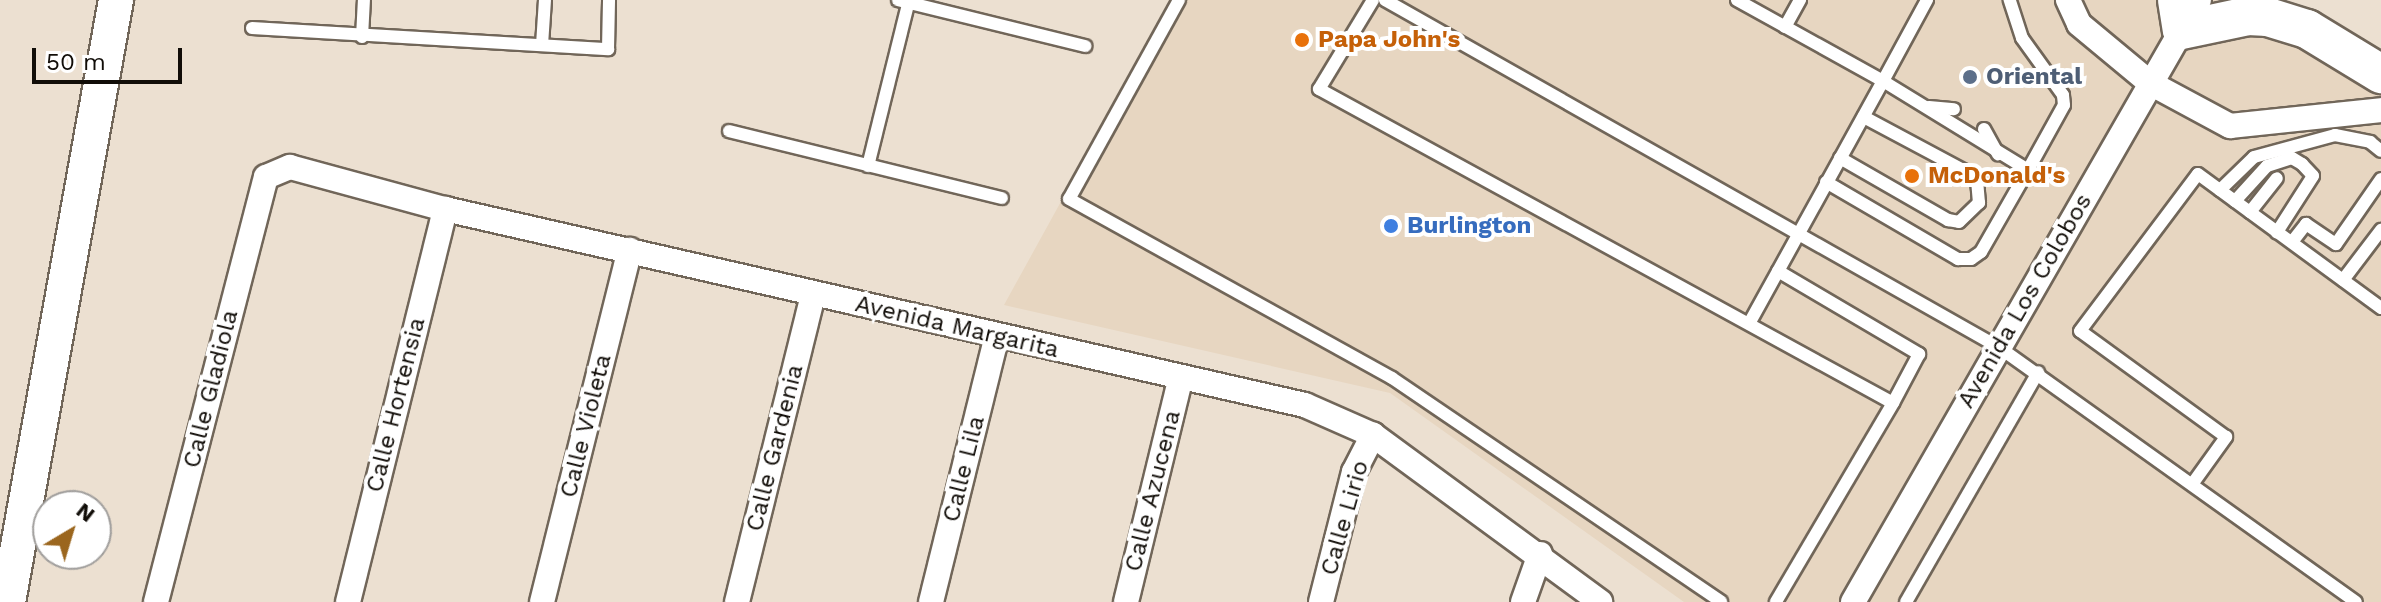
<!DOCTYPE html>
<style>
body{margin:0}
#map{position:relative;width:2381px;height:602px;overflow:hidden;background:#ece0d1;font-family:"Work Sans",sans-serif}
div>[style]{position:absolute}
.built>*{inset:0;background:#e7d6c1}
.roads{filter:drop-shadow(2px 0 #716659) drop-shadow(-2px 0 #716659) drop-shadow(0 2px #716659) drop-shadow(0 -2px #716659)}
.lane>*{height:12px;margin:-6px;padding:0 6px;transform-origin:6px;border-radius:6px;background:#fff}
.street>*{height:24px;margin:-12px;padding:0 12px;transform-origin:12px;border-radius:12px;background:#fff}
.secondary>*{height:34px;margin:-17px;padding:0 17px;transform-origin:17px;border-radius:17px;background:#fff}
.primary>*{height:38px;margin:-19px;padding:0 19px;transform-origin:19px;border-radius:19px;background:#fff}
.dots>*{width:22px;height:22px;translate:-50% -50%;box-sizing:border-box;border:4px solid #fff;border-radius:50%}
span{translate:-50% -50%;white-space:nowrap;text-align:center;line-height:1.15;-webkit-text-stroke:8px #fff;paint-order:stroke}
.food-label{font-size:24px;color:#c56008;font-weight:700}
.left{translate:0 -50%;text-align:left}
.service-label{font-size:24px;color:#4e5e75;font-weight:700}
.shop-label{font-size:24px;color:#366cbe;font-weight:700}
.street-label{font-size:24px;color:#110d08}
.north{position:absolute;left:32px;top:490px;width:80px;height:80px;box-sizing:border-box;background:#fff;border:2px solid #a09e9c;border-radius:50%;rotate:38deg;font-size:22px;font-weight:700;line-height:32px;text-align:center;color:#110d08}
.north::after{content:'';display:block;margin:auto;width:28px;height:36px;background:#9b661e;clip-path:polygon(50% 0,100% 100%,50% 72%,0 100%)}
.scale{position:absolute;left:32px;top:48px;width:150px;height:36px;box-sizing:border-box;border:4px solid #110d08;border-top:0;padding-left:10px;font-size:24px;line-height:28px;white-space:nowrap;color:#110d08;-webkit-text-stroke:6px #fff;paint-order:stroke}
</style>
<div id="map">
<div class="built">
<i style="clip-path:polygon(1172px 0,2216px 0,2381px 93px,2381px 602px,1684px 602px,1390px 393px,1004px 305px)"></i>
</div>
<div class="roads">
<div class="lane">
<i style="left:898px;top:0;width:193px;rotate:13.8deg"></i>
<i style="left:1179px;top:0;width:227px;rotate:118.9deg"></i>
<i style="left:1069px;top:199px;width:369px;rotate:29deg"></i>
<i style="left:1392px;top:378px;width:398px;rotate:34.2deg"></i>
<i style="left:1373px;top:0;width:104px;rotate:121.2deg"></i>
<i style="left:1319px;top:89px;width:654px;rotate:28.68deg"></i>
<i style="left:1893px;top:403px;width:231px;rotate:120.5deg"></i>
<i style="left:1385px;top:0;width:707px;rotate:29.5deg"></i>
<i style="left:2000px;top:348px;width:437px;rotate:35.5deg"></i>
<i style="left:1737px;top:0;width:167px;rotate:29deg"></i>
<i style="left:1883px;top:81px;width:275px;rotate:118.9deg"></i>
<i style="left:1927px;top:0;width:92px;rotate:118.5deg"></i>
<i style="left:1883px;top:81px;width:170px;rotate:31.5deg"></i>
<i style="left:2028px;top:170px;width:74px;rotate:-61deg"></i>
<i style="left:2064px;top:105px;width:10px;rotate:-96deg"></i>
<i style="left:2063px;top:95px;width:70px;rotate:-125.7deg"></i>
<i style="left:2022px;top:38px;width:40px;rotate:-108deg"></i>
<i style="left:1785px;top:27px;width:31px;rotate:-61deg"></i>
<i style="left:252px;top:28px;width:357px;rotate:3.4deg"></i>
<i style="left:608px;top:49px;width:49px;rotate:-88.8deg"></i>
<i style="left:362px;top:37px;width:37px;rotate:-87deg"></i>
<i style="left:542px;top:45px;width:45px;rotate:-86.2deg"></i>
<i style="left:1929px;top:107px;width:25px;rotate:5deg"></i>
<i style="left:1984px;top:129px;width:29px;rotate:61deg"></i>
<i style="left:729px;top:131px;width:281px;rotate:13.8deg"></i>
<i style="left:1840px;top:158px;width:125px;rotate:29.9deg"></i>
<i style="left:1948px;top:220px;width:11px;rotate:10deg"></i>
<i style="left:1959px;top:222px;width:28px;rotate:-44deg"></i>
<i style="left:1979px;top:203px;width:22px;rotate:-95deg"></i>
<i style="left:1977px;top:181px;width:16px;rotate:-140deg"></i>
<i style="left:1965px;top:171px;width:115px;rotate:-151.9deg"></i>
<i style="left:868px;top:166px;width:171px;rotate:-76.1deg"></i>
<i style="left:1826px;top:182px;width:153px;rotate:30.3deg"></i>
<i style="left:1958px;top:259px;width:13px"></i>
<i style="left:1971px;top:259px;width:12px;rotate:-35deg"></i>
<i style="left:1981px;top:252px;width:95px;rotate:-60.2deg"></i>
<i style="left:2220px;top:190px;width:47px;rotate:-44.1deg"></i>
<i style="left:2254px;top:157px;width:84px;rotate:-15.2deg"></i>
<i style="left:2335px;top:135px;width:36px;rotate:11deg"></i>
<i style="left:2370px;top:142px;width:14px;rotate:39deg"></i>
<i style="left:2235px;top:201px;width:47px;rotate:-47.6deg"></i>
<i style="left:2267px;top:166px;width:26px;rotate:-18deg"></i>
<i style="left:2292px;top:158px;width:12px;rotate:31deg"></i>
<i style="left:2302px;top:164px;width:16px;rotate:47deg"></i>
<i style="left:2313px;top:176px;width:67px;rotate:122.7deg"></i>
<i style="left:2250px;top:212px;width:43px;rotate:-51.5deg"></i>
<i style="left:2292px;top:242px;width:23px;rotate:-52deg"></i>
<i style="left:2306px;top:224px;width:36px;rotate:34deg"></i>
<i style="left:2336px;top:244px;width:79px;rotate:-55.3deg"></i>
<i style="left:1778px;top:271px;width:164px;rotate:30.5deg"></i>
<i style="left:1919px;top:354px;width:55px;rotate:118deg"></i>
<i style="left:2343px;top:280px;width:63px;rotate:-52.8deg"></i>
<i style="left:2193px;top:483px;width:57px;rotate:-54.3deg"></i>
<i style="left:2226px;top:437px;width:180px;rotate:-144deg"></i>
<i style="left:2080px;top:331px;width:196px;rotate:-53.1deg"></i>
<i style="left:2198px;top:174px;width:227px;rotate:36.2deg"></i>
<i style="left:1906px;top:602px;width:265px;rotate:-60.1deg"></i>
</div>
<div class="street">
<i style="left:2068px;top:0;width:26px;rotate:65deg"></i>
<i style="left:2079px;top:24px;width:92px;rotate:39.7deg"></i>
<i style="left:2150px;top:83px;width:91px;rotate:28.3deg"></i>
<i style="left:2230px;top:126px;width:152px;rotate:-6deg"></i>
<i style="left:156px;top:602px;width:439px;rotate:-75.5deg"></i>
<i style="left:266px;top:177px;width:26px;rotate:-23deg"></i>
<i style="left:290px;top:167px;width:161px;rotate:15.2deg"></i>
<i style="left:445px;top:209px;width:882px;rotate:12.84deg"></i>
<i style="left:1305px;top:405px;width:74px;rotate:23.8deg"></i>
<i style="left:1373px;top:435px;width:282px;rotate:36.3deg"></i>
<i style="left:348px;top:602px;width:405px;rotate:-76.1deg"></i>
<i style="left:542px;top:602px;width:363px;rotate:-76deg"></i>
<i style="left:737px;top:602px;width:317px;rotate:-76.1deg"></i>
<i style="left:931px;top:602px;width:274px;rotate:-76.1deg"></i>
<i style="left:1126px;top:602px;width:228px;rotate:-76.3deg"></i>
<i style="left:1321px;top:602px;width:134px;rotate:-75.8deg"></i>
<i style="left:1354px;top:472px;width:42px;rotate:-62.8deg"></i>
<i style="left:1523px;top:602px;width:51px;rotate:-70.5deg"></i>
<i style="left:1853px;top:602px;width:694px;rotate:-60.11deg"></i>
</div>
<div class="secondary">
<i style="left:8px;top:602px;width:612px;rotate:-79.83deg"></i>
</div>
<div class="primary">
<i style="left:2177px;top:0;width:30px;rotate:81deg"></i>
<i style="left:2182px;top:30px;width:67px;rotate:-12deg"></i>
<i style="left:2248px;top:16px;width:20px;rotate:3deg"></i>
<i style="left:2268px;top:17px;width:41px;rotate:17.1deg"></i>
<i style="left:2307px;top:29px;width:87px;rotate:31.3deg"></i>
</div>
</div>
<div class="dots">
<i style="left:1302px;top:40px;background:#e8710a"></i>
<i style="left:1970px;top:77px;background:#5c6f8a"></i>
<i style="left:1912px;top:176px;background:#e8710a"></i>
<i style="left:1391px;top:226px;background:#3f7fe0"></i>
</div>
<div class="food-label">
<span class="left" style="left:1318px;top:40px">Papa John's</span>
<span class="left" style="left:1928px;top:176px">McDonald's</span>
</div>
<div class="service-label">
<span class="left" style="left:1986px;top:77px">Oriental</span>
</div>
<div class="shop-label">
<span class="left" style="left:1407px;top:226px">Burlington</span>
</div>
<div class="street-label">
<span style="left:2025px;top:301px;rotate:-60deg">Avenida Los Colobos</span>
<span style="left:957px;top:327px;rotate:13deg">Avenida Margarita</span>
<span style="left:211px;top:389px;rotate:-76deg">Calle Gladiola</span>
<span style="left:396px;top:405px;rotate:-76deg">Calle Hortensia</span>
<span style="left:586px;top:426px;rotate:-76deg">Calle Violeta</span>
<span style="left:775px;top:448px;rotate:-76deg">Calle Gardenia</span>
<span style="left:964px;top:469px;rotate:-76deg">Calle Lila</span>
<span style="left:1153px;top:491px;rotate:-76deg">Calle Azucena</span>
<span style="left:1345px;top:518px;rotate:-74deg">Calle Lirio</span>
</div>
<div class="north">N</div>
<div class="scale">50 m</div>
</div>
